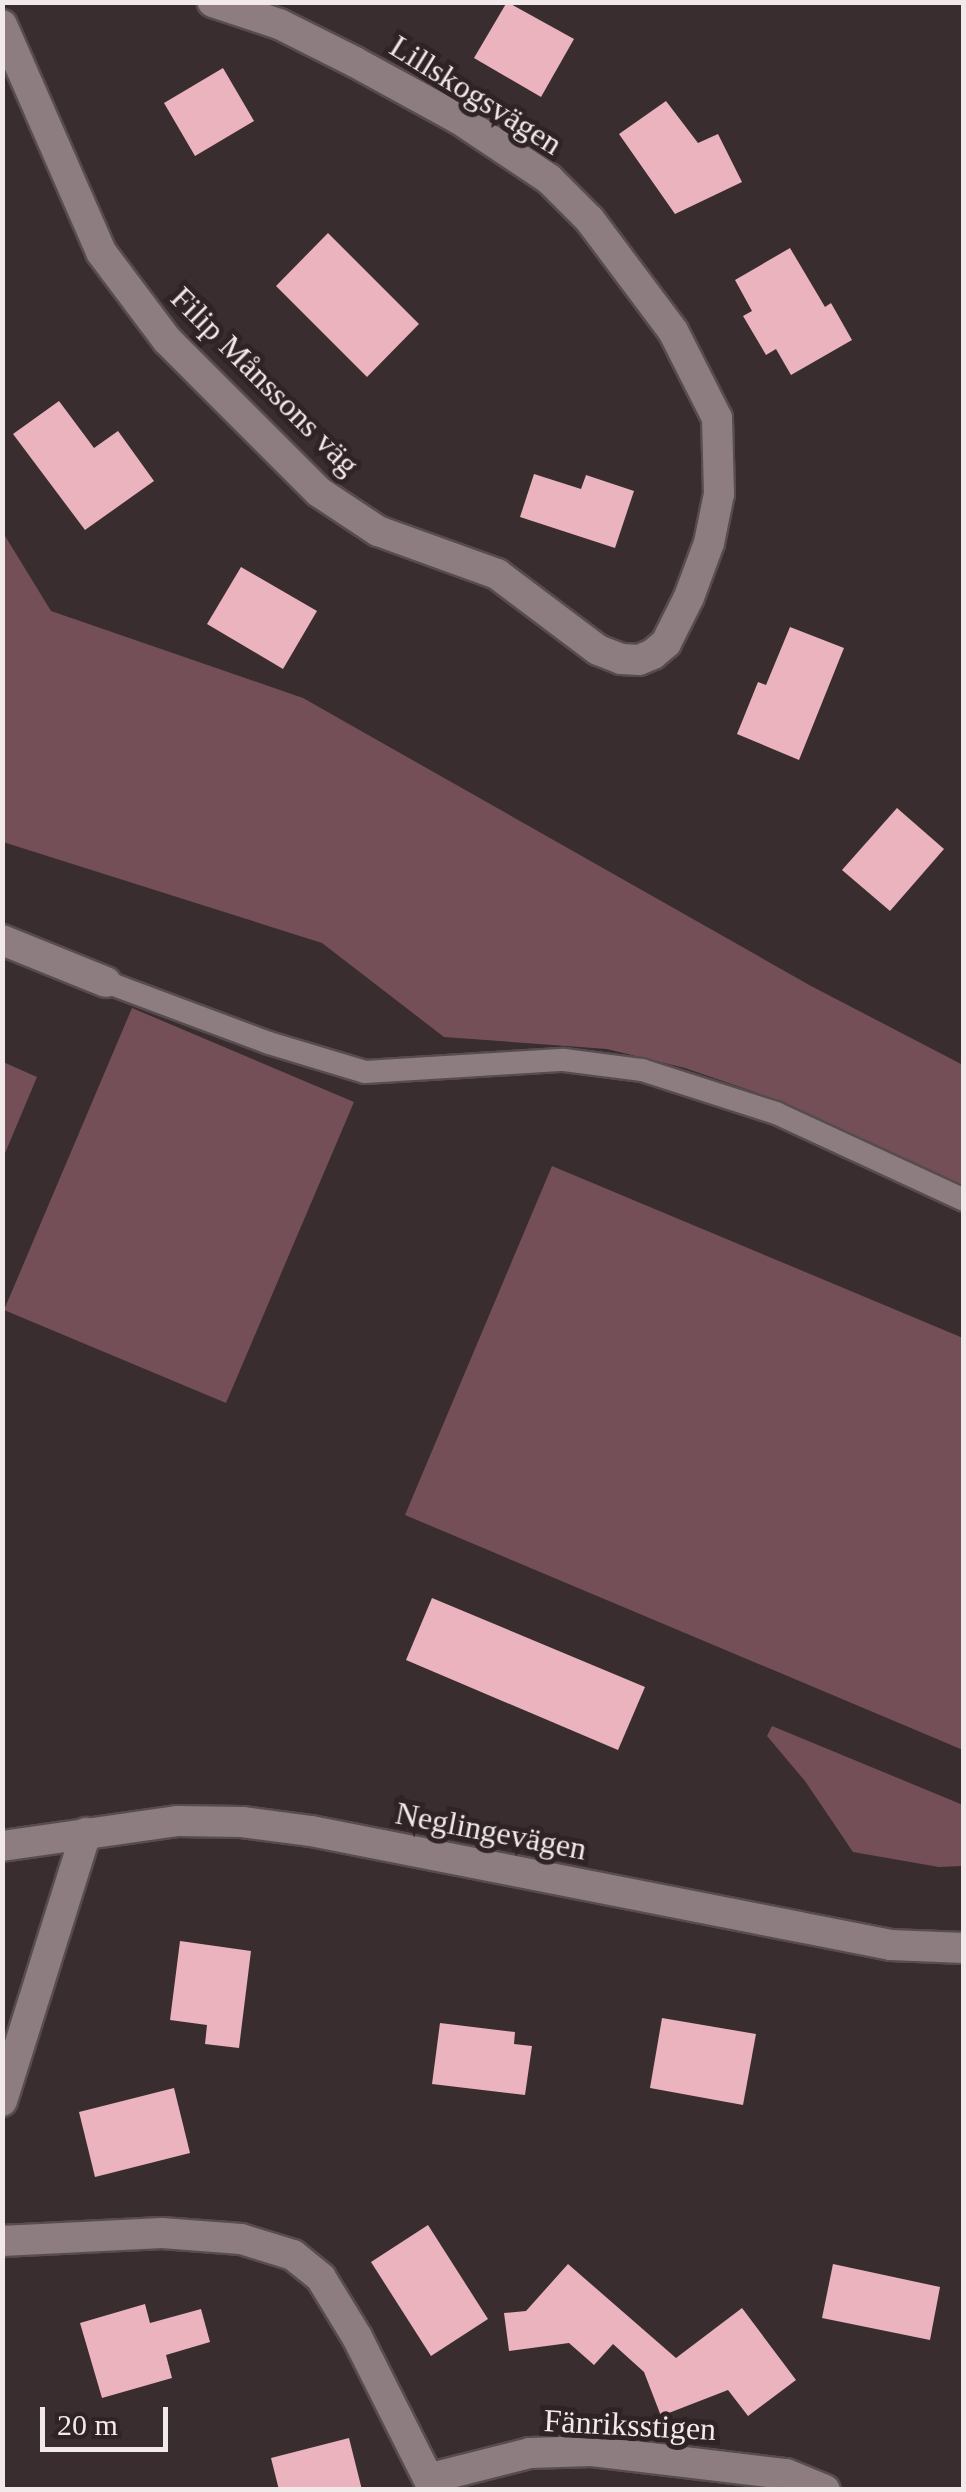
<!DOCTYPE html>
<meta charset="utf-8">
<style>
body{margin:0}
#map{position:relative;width:966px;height:2492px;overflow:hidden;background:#3a2d30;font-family:Georgia,serif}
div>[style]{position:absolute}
.green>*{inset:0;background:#744f57}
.building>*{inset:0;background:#eab3be}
.roads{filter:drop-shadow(2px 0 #574c4f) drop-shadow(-2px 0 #574c4f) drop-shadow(0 2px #574c4f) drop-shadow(0 -2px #574c4f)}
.service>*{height:22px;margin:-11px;padding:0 11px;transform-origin:11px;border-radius:11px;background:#8d7d80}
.minor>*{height:30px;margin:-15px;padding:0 15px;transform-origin:15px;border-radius:15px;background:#8d7d80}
span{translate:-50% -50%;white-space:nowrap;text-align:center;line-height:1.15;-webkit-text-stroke:10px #302326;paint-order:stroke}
.street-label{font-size:32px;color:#f2e9eb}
.frame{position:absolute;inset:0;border:5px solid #f2e9eb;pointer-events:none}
.scale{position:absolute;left:40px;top:2407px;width:128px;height:45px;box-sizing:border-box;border:5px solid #f2e9eb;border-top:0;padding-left:12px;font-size:30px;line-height:35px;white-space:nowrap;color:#f2e9eb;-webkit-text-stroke:8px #302326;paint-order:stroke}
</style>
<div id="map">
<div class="green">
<i style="clip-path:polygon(2px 531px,51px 611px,303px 698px,811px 986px,963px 1065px,963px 1185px,769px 1097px,685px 1068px,607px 1049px,444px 1037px,322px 943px,3px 842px)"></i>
<i style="clip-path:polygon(132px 1008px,354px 1102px,226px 1403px,4px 1310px)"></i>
<i style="clip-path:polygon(3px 1062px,37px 1077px,3px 1158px)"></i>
<i style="clip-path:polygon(552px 1166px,963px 1338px,963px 1750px,405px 1515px)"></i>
<i style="clip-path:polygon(772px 1726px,963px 1805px,963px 1866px,939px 1867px,853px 1852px,805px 1781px,767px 1736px)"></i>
</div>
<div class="building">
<i style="clip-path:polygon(507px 2px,574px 39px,541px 97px,474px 58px)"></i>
<i style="clip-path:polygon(223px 68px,254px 121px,195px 156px,164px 103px)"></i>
<i style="clip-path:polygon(666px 101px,698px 143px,718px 134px,742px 182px,675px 214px,619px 134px)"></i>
<i style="clip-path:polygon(328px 233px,419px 324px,367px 377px,276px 286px)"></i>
<i style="clip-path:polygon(790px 248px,825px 307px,831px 303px,852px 340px,791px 375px,776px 349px,766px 355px,743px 316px,752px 311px,735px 280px)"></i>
<i style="clip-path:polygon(59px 401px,94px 448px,118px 431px,154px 481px,85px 530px,13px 434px)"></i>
<i style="clip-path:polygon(534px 474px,581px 489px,586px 475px,634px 491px,615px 548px,520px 517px)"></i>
<i style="clip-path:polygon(241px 567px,317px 611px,283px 669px,207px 624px)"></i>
<i style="clip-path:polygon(790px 627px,844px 648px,799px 760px,737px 734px,758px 682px,766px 685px)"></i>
<i style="clip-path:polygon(897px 808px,944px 849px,890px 911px,842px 870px)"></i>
<i style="clip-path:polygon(432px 1598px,645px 1687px,618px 1750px,406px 1660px)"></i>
<i style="clip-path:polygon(180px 1941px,251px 1951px,239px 2048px,205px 2044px,207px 2025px,170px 2020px)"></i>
<i style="clip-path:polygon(662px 2018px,756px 2034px,743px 2105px,650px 2088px)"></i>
<i style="clip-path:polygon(440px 2023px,515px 2032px,514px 2044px,532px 2046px,525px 2095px,432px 2084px)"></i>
<i style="clip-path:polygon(174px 2088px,190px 2153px,95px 2177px,79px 2112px)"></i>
<i style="clip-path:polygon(428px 2225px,488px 2319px,431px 2356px,371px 2262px)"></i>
<i style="clip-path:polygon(568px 2264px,676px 2358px,742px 2308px,796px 2380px,748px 2416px,728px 2390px,661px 2416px,644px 2372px,613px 2344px,594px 2365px,569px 2343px,509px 2351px,504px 2313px,526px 2311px)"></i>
<i style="clip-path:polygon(833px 2264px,940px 2287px,930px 2340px,822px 2318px)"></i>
<i style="clip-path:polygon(145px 2304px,150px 2323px,201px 2309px,210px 2342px,166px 2355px,172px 2378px,102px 2398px,80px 2323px)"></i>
<i style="clip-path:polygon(349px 2438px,362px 2490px,279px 2490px,271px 2458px)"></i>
</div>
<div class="roads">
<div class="service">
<i style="left:106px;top:982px;width:174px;rotate:20.5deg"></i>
<i style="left:269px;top:1043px;width:100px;rotate:16.8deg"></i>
<i style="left:365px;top:1072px;width:199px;rotate:-3.5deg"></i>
<i style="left:564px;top:1060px;width:79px;rotate:7.3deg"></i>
<i style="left:642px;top:1070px;width:141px;rotate:17.8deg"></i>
<i style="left:776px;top:1113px;width:207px;rotate:24.8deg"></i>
</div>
<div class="minor">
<i style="left:2px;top:25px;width:248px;rotate:66.4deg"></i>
<i style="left:101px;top:252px;width:110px;rotate:53.1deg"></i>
<i style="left:167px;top:340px;width:215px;rotate:45deg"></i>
<i style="left:319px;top:492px;width:71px;rotate:33.5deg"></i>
<i style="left:378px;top:531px;width:127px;rotate:19.9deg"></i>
<i style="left:497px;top:574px;width:126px;rotate:37deg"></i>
<i style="left:598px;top:650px;width:25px;rotate:21deg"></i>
<i style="left:621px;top:659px;width:18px;rotate:3deg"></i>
<i style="left:639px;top:660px;width:15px;rotate:-23deg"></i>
<i style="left:653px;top:654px;width:17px;rotate:-40deg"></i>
<i style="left:666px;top:643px;width:51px;rotate:-63.4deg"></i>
<i style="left:689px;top:597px;width:58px;rotate:-69.7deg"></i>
<i style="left:709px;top:543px;width:50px;rotate:-78.5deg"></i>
<i style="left:719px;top:494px;width:76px;rotate:-91.5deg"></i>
<i style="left:717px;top:418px;width:97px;rotate:-116.8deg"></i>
<i style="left:673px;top:331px;width:139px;rotate:-126.8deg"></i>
<i style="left:590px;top:220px;width:58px;rotate:-135deg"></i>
<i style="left:549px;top:179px;width:108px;rotate:-146.3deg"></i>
<i style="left:459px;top:119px;width:119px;rotate:-151.3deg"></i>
<i style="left:355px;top:62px;width:85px;rotate:-153.4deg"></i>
<i style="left:279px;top:24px;width:70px;rotate:-161.6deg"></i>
<i style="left:2px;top:940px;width:112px;rotate:22deg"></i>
<i style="left:2px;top:1846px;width:178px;rotate:-8.1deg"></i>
<i style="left:178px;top:1821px;width:64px;rotate:0.9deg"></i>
<i style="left:242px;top:1822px;width:70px;rotate:7.4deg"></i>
<i style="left:311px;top:1831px;width:591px;rotate:11.12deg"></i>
<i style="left:891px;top:1945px;width:73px;rotate:2.4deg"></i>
<i style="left:2px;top:2101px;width:281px;rotate:-72.6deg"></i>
<i style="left:2px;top:2241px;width:160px;rotate:-2.9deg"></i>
<i style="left:162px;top:2233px;width:79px;rotate:4.3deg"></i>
<i style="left:241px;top:2239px;width:54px;rotate:17.1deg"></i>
<i style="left:293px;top:2255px;width:36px;rotate:39deg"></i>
<i style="left:321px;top:2278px;width:69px;rotate:58.6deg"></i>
<i style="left:357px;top:2337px;width:171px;rotate:63.3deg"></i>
<i style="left:431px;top:2478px;width:102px;rotate:-14.2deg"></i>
<i style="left:530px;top:2453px;width:62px;rotate:-1.8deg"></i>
<i style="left:592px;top:2451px;width:195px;rotate:6.8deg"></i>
<i style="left:786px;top:2474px;width:42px;rotate:22.3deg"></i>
</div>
</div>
<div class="street-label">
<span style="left:476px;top:95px;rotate:32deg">Lillskogsvägen</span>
<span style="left:265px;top:381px;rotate:45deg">Filip Månssons väg</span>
<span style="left:491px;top:1831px;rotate:11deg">Neglingevägen</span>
<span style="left:630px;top:2425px;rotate:3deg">Fänriksstigen</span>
</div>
<div class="frame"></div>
<div class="scale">20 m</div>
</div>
